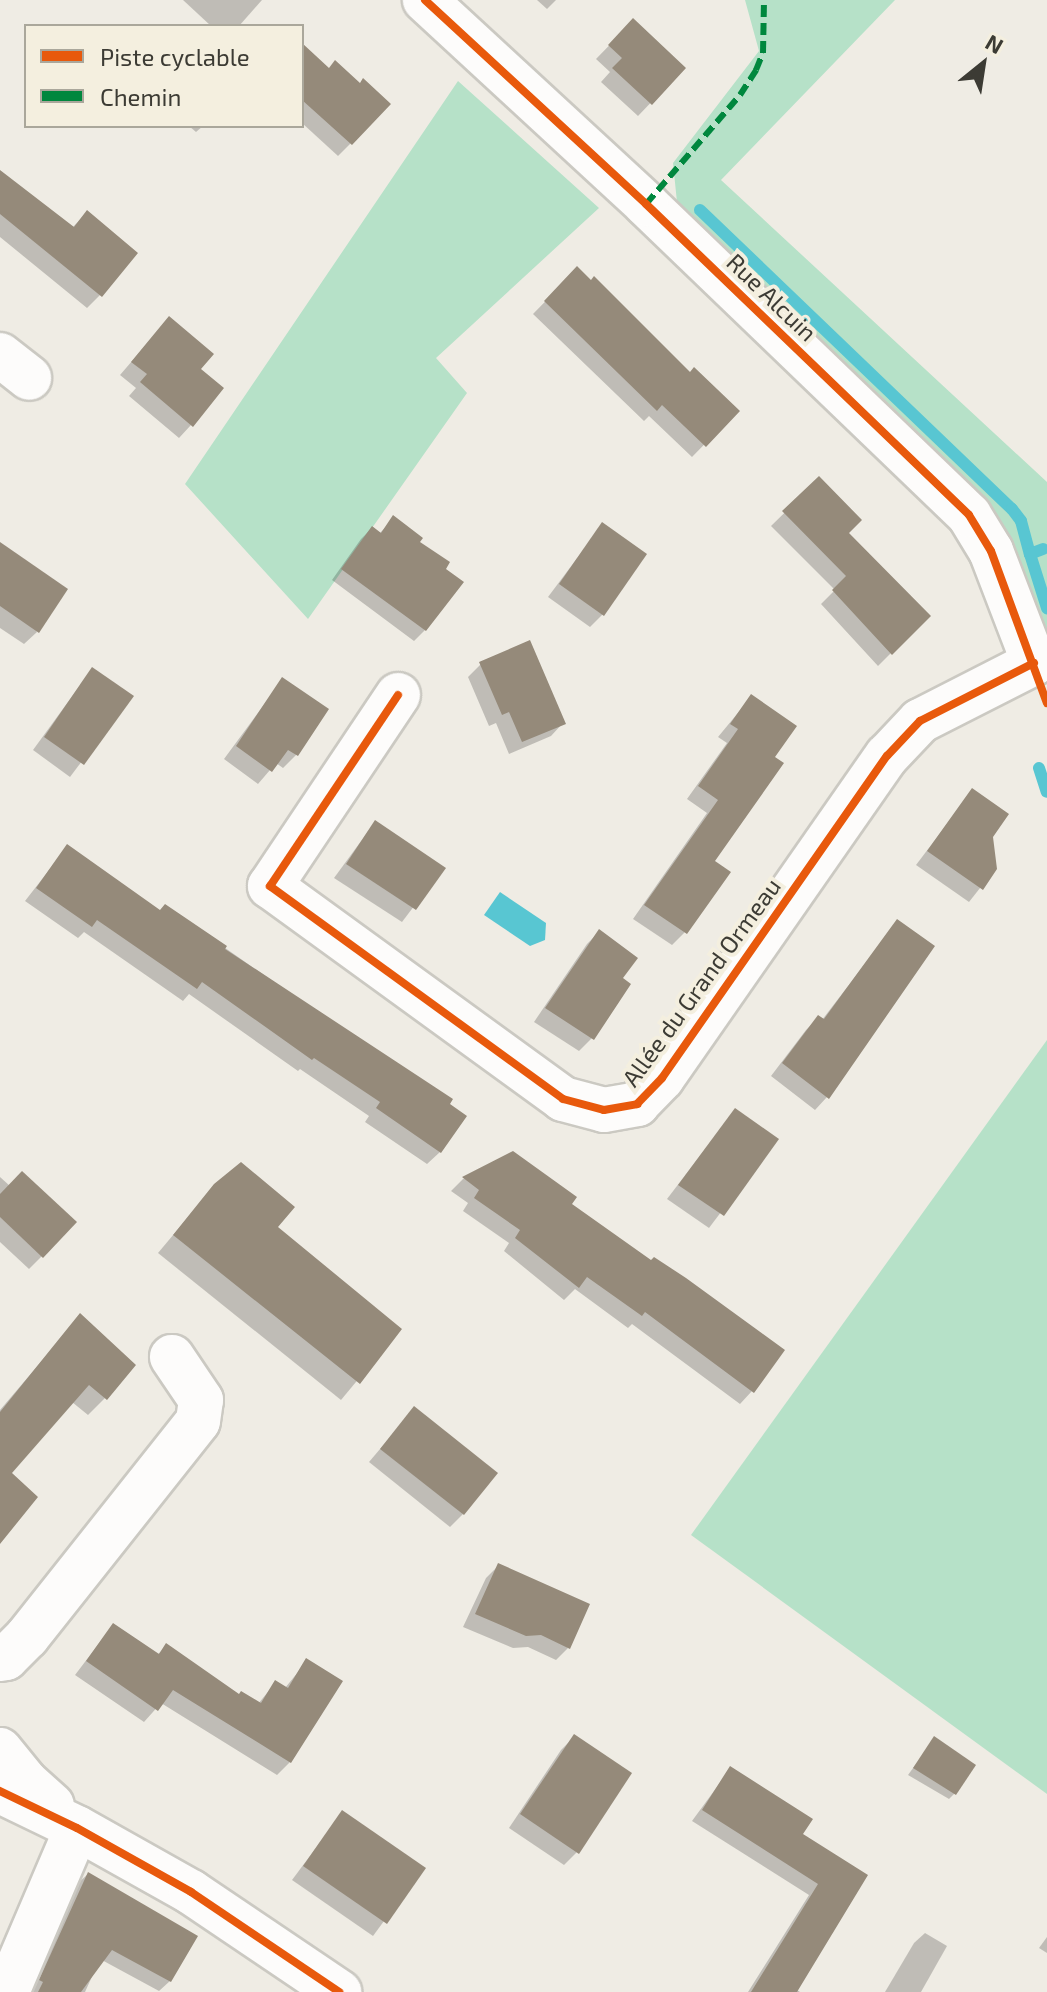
<!DOCTYPE html>
<meta charset="utf-8">
<style>
body{margin:0}
#map{position:relative;width:1047px;height:1992px;overflow:hidden;background:#efece4;font-family:"Exo 2",sans-serif}
div>[style]{position:absolute}
.green>*{inset:0;background:#b6e1c8}
.water>*{inset:0;background:#58c6d2}
.shadow>*{inset:0;background:#0003}
.stream>*{height:12px;margin:-6px;padding:0 6px;transform-origin:6px;border-radius:6px;background:#58c6d2}
.building>*{inset:0;background:#958a7a}
.roads{filter:drop-shadow(2px 0 #cbc9c2) drop-shadow(-2px 0 #cbc9c2) drop-shadow(0 2px #cbc9c2) drop-shadow(0 -2px #cbc9c2)}
.minor>*{height:44px;margin:-22px;padding:0 22px;transform-origin:22px;border-radius:22px;background:#fdfcfb}
.quiet>*{height:6px;margin-top:-3px;transform-origin:0;background:repeating-linear-gradient(90deg,#00873e 0 12px,transparent 0 18px)}
.cycleway>*{height:8px;margin:-4px;padding:0 4px;transform-origin:4px;border-radius:4px;background:#e8590c}
span{translate:-50% -50%;white-space:nowrap;text-align:center;line-height:1.15;-webkit-text-stroke:8px #f4efdf;paint-order:stroke}
.street-label{font-size:24px;color:#3c3b34}
.legend{position:absolute;left:24px;top:24px;width:280px;height:104px;box-sizing:border-box;background:#f4efdf;border:2px solid #aaa79b;margin:0;padding:10px 14px;list-style:none;font-size:24px;color:#3c3b34}
.legend li{display:flex;align-items:center;gap:16px;height:40px}
.legend b{width:40px;border:2px solid #aaa79b}
.north{position:absolute;left:943px;top:24px;width:80px;height:80px;-webkit-text-stroke:6px #f4efdf;paint-order:stroke;rotate:30deg;font-size:22px;font-weight:700;line-height:32px;text-align:center;color:#3c3b34}
.north::after{content:'';display:block;margin:auto;width:28px;height:36px;background:#3c3b34;clip-path:polygon(50% 0,100% 100%,50% 72%,0 100%)}
</style>
<div id="map">
<div class="green">
<i style="clip-path:polygon(745px 0,895px 0,721px 180px,1047px 482px,1047px 658px,1006px 532px,963px 481px,678px 212px,673px 163px,759px 51px)"></i>
<i style="clip-path:polygon(458px 81px,599px 208px,436px 358px,467px 393px,308px 619px,185px 484px)"></i>
<i style="clip-path:polygon(1047px 1040px,1047px 1794px,691px 1535px)"></i>
</div>
<div class="water">
<i style="clip-path:polygon(500px 892px,546px 923px,545px 940px,530px 946px,484px 915px)"></i>
</div>
<div class="shadow">
<i style="clip-path:polygon(183px 0,262px 0,239px 26px,211px 26px)"></i>
<i style="clip-path:polygon(537px 0,556px 0,547px 9px)"></i>
<i style="clip-path:polygon(633px 21px,684px 68px,638px 116px,601px 82px,610px 72px,596px 59px)"></i>
<i style="clip-path:polygon(302px 56px,359px 85px,351px 143px,338px 156px,302px 123px)"></i>
<i style="clip-path:polygon(189px 126px,203px 126px,196px 132px)"></i>
<i style="clip-path:polygon(0 173px,72px 228px,87px 212px,100px 295px,87px 308px,0 237px)"></i>
<i style="clip-path:polygon(577px 269px,590px 282px,595px 278px,690px 375px,737px 411px,692px 457px,649px 416px,644px 421px,533px 314px)"></i>
<i style="clip-path:polygon(157px 332px,191px 425px,179px 438px,129px 396px,136px 388px,120px 375px)"></i>
<i style="clip-path:polygon(819px 479px,846px 533px,928px 616px,878px 666px,821px 604px,835px 590px,771px 526px)"></i>
<i style="clip-path:polygon(394px 518px,417px 543px,425px 630px,414px 641px,332px 580px,361px 539px,372px 528px,379px 534px)"></i>
<i style="clip-path:polygon(602px 525px,603px 614px,590px 627px,548px 597px)"></i>
<i style="clip-path:polygon(0 575px,37px 632px,24px 644px,0 628px)"></i>
<i style="clip-path:polygon(481px 664px,563px 723px,551px 736px,509px 754px,496px 723px,489px 726px,468px 677px)"></i>
<i style="clip-path:polygon(92px 669px,131px 696px,70px 777px,33px 750px)"></i>
<i style="clip-path:polygon(282px 680px,296px 755px,283px 768px,276px 763px,258px 784px,224px 759px)"></i>
<i style="clip-path:polygon(751px 697px,772px 757px,713px 861px,685px 932px,672px 945px,633px 919px,707px 813px,687px 799px,727px 743px,718px 737px)"></i>
<i style="clip-path:polygon(972px 791px,991px 837px,995px 869px,969px 902px,916px 865px)"></i>
<i style="clip-path:polygon(375px 822px,443px 868px,402px 922px,334px 878px)"></i>
<i style="clip-path:polygon(67px 847px,160px 912px,165px 906px,386px 1060px,440px 1152px,427px 1164px,365px 1122px,369px 1116px,300px 1069px,298px 1071px,189px 994px,183px 1001px,84px 932px,78px 938px,25px 901px)"></i>
<i style="clip-path:polygon(897px 922px,827px 1097px,815px 1110px,771px 1076px,806px 1030px,818px 1018px,822px 1020px)"></i>
<i style="clip-path:polygon(599px 932px,620px 979px,592px 1038px,579px 1051px,534px 1022px,587px 944px)"></i>
<i style="clip-path:polygon(735px 1110px,776px 1139px,709px 1228px,667px 1199px)"></i>
<i style="clip-path:polygon(512px 1153px,752px 1391px,740px 1404px,632px 1324px,628px 1328px,575px 1289px,564px 1300px,504px 1251px,509px 1243px,463px 1211px,468px 1203px,451px 1191px,463px 1179px)"></i>
<i style="clip-path:polygon(0 1177px,10px 1186px,42px 1256px,29px 1269px,0 1242px)"></i>
<i style="clip-path:polygon(215px 1185px,275px 1227px,400px 1329px,341px 1400px,158px 1253px)"></i>
<i style="clip-path:polygon(80px 1316px,105px 1398px,88px 1415px,72px 1402px,9px 1473px,0 1541px,0 1410px)"></i>
<i style="clip-path:polygon(414px 1409px,463px 1514px,450px 1527px,369px 1462px)"></i>
<i style="clip-path:polygon(498px 1566px,568px 1648px,556px 1660px,528px 1647px,513px 1648px,463px 1627px,486px 1578px)"></i>
<i style="clip-path:polygon(113px 1625px,157px 1655px,167px 1646px,239px 1696px,258px 1704px,276px 1682px,285px 1688px,307px 1661px,290px 1762px,277px 1775px,161px 1703px,144px 1722px,75px 1675px)"></i>
<i style="clip-path:polygon(574px 1737px,577px 1852px,564px 1865px,509px 1828px,561px 1750px)"></i>
<i style="clip-path:polygon(935px 1738px,955px 1793px,949px 1799px,908px 1775px)"></i>
<i style="clip-path:polygon(730px 1769px,801px 1835px,866px 1876px,796px 1989px,800px 1992px,748px 1992px,809px 1895px,692px 1821px)"></i>
<i style="clip-path:polygon(342px 1813px,423px 1868px,373px 1936px,292px 1880px)"></i>
<i style="clip-path:polygon(88px 1874px,170px 1981px,159px 1991px,100px 1959px,85px 1992px,31px 1992px,77px 1884px)"></i>
<i style="clip-path:polygon(925px 1933px,947px 1946px,921px 1992px,885px 1992px,914px 1943px)"></i>
<i style="clip-path:polygon(1047px 1937px,1047px 1953px,1039px 1948px)"></i>
</div>
<div class="stream">
<i style="left:700px;top:210px;width:432px;rotate:43.8deg"></i>
<i style="left:1012px;top:509px;width:15px;rotate:53deg"></i>
<i style="left:1021px;top:521px;width:34px;rotate:75deg"></i>
<i style="left:1043px;top:549px;width:14px;rotate:159deg"></i>
<i style="left:1030px;top:554px;width:57px;rotate:72.5deg"></i>
<i style="left:1039px;top:768px;width:25px;rotate:72deg"></i>
</div>
<div class="building">
<i style="clip-path:polygon(633px 18px,686px 68px,652px 105px,612px 68px,622px 58px,608px 45px)"></i>
<i style="clip-path:polygon(302px 43px,329px 68px,335px 60px,360px 83px,363px 78px,391px 104px,352px 145px,302px 100px)"></i>
<i style="clip-path:polygon(0 170px,74px 227px,87px 210px,138px 253px,102px 297px,0 214px)"></i>
<i style="clip-path:polygon(577px 266px,591px 280px,594px 276px,690px 372px,694px 367px,740px 411px,706px 447px,662px 405px,657px 411px,544px 301px)"></i>
<i style="clip-path:polygon(169px 316px,214px 354px,201px 369px,224px 388px,193px 427px,140px 382px,147px 374px,131px 362px)"></i>
<i style="clip-path:polygon(819px 476px,862px 520px,849px 533px,931px 616px,892px 655px,832px 590px,846px 576px,782px 511px)"></i>
<i style="clip-path:polygon(393px 515px,423px 538px,420px 542px,450px 562px,446px 569px,464px 582px,426px 631px,341px 569px,372px 526px,381px 533px)"></i>
<i style="clip-path:polygon(602px 522px,647px 554px,604px 616px,559px 584px)"></i>
<i style="clip-path:polygon(0 542px,68px 589px,39px 633px,0 606px)"></i>
<i style="clip-path:polygon(530px 640px,566px 724px,522px 742px,509px 712px,502px 715px,479px 662px)"></i>
<i style="clip-path:polygon(92px 667px,134px 696px,84px 765px,44px 737px)"></i>
<i style="clip-path:polygon(282px 677px,329px 709px,298px 756px,288px 750px,272px 772px,236px 746px)"></i>
<i style="clip-path:polygon(751px 694px,797px 726px,775px 757px,784px 763px,715px 861px,731px 872px,687px 934px,644px 905px,718px 800px,698px 786px,738px 729px,730px 724px)"></i>
<i style="clip-path:polygon(972px 788px,1009px 814px,993px 837px,997px 869px,983px 890px,927px 851px)"></i>
<i style="clip-path:polygon(375px 820px,446px 868px,416px 910px,346px 864px)"></i>
<i style="clip-path:polygon(67px 844px,160px 910px,165px 904px,227px 946px,225px 949px,453px 1099px,450px 1104px,467px 1116px,441px 1153px,376px 1108px,380px 1102px,314px 1058px,312px 1060px,202px 982px,197px 989px,97px 920px,92px 927px,36px 888px)"></i>
<i style="clip-path:polygon(897px 919px,935px 946px,829px 1099px,782px 1063px,818px 1015px,824px 1019px)"></i>
<i style="clip-path:polygon(599px 929px,638px 958px,623px 978px,631px 984px,594px 1040px,545px 1008px)"></i>
<i style="clip-path:polygon(735px 1108px,779px 1139px,724px 1216px,678px 1185px)"></i>
<i style="clip-path:polygon(513px 1151px,577px 1197px,572px 1204px,651px 1260px,654px 1257px,686px 1278px,785px 1350px,754px 1393px,645px 1312px,642px 1316px,587px 1277px,579px 1288px,515px 1238px,520px 1230px,474px 1198px,479px 1190px,462px 1177px)"></i>
<i style="clip-path:polygon(241px 1162px,295px 1207px,278px 1227px,402px 1329px,360px 1384px,173px 1235px,214px 1184px)"></i>
<i style="clip-path:polygon(22px 1171px,77px 1222px,43px 1258px,0 1217px,0 1194px)"></i>
<i style="clip-path:polygon(80px 1313px,136px 1365px,107px 1400px,89px 1385px,12px 1473px,38px 1497px,0 1544px,0 1412px)"></i>
<i style="clip-path:polygon(414px 1406px,498px 1473px,464px 1515px,380px 1449px)"></i>
<i style="clip-path:polygon(498px 1563px,590px 1604px,570px 1649px,541px 1635px,526px 1636px,475px 1614px)"></i>
<i style="clip-path:polygon(113px 1623px,159px 1654px,166px 1643px,239px 1694px,241px 1691px,261px 1703px,275px 1680px,288px 1688px,306px 1658px,343px 1681px,291px 1763px,173px 1690px,158px 1711px,86px 1661px)"></i>
<i style="clip-path:polygon(574px 1734px,632px 1773px,579px 1854px,520px 1814px)"></i>
<i style="clip-path:polygon(934px 1736px,976px 1765px,956px 1795px,913px 1768px)"></i>
<i style="clip-path:polygon(730px 1766px,813px 1819px,803px 1834px,868px 1875px,797px 1992px,751px 1992px,818px 1884px,702px 1810px)"></i>
<i style="clip-path:polygon(342px 1810px,426px 1868px,387px 1924px,303px 1866px)"></i>
<i style="clip-path:polygon(88px 1872px,198px 1936px,171px 1982px,112px 1950px,81px 1992px,38px 1992px,43px 1982px,39px 1980px)"></i>
</div>
<div class="roads">
<div class="minor">
<i style="left:0;top:355px;width:37px;rotate:38deg"></i>
<i style="left:398px;top:695px;width:230px;rotate:123.8deg"></i>
<i style="left:270px;top:886px;width:362px;rotate:36deg"></i>
<i style="left:563px;top:1099px;width:42px;rotate:15deg"></i>
<i style="left:604px;top:1110px;width:34px;rotate:-10deg"></i>
<i style="left:637px;top:1104px;width:36px;rotate:-46deg"></i>
<i style="left:662px;top:1078px;width:393px;rotate:-55.1deg"></i>
<i style="left:887px;top:756px;width:48px;rotate:-46.7deg"></i>
<i style="left:920px;top:721px;width:128px;rotate:-27deg"></i>
<i style="left:1034px;top:663px;width:120px;rotate:-111deg"></i>
<i style="left:991px;top:551px;width:42px;rotate:-121.4deg"></i>
<i style="left:969px;top:515px;width:448px;rotate:-136.1deg"></i>
<i style="left:646px;top:204px;width:301px;rotate:-137.3deg"></i>
<i style="left:0;top:1659px;width:6px;rotate:-9deg"></i>
<i style="left:6px;top:1658px;width:30px;rotate:-45deg"></i>
<i style="left:27px;top:1637px;width:275px;rotate:-51.6deg"></i>
<i style="left:198px;top:1421px;width:21px;rotate:-82deg"></i>
<i style="left:201px;top:1400px;width:52px;rotate:-124deg"></i>
<i style="left:0;top:1750px;width:40px;rotate:51deg"></i>
<i style="left:25px;top:1781px;width:36px;rotate:42deg"></i>
<i style="left:0;top:1791px;width:85px;rotate:25.7deg"></i>
<i style="left:77px;top:1828px;width:131px;rotate:29.3deg"></i>
<i style="left:191px;top:1892px;width:179px;rotate:34deg"></i>
<i style="left:7px;top:1992px;width:178px;rotate:-66.9deg"></i>
</div>
</div>
<div class="quiet">
<i style="left:646px;top:204px;width:144px;rotate:-49.2deg"></i>
<i style="left:740px;top:95px;width:30px;rotate:-57deg"></i>
<i style="left:756px;top:70px;width:18px;rotate:-68deg"></i>
<i style="left:763px;top:53px;width:53px;rotate:-88.9deg"></i>
</div>
<div class="cycleway">
<i style="left:425px;top:0;width:301px;rotate:42.7deg"></i>
<i style="left:646px;top:204px;width:448px;rotate:43.9deg"></i>
<i style="left:969px;top:515px;width:42px;rotate:58.6deg"></i>
<i style="left:991px;top:551px;width:162px;rotate:69.8deg"></i>
<i style="left:398px;top:695px;width:230px;rotate:123.8deg"></i>
<i style="left:270px;top:886px;width:362px;rotate:36deg"></i>
<i style="left:563px;top:1099px;width:42px;rotate:15deg"></i>
<i style="left:604px;top:1110px;width:34px;rotate:-10deg"></i>
<i style="left:637px;top:1104px;width:36px;rotate:-46deg"></i>
<i style="left:662px;top:1078px;width:393px;rotate:-55.1deg"></i>
<i style="left:887px;top:756px;width:48px;rotate:-46.7deg"></i>
<i style="left:920px;top:721px;width:128px;rotate:-27deg"></i>
<i style="left:0;top:1791px;width:85px;rotate:25.7deg"></i>
<i style="left:77px;top:1828px;width:131px;rotate:29.3deg"></i>
<i style="left:191px;top:1892px;width:179px;rotate:34deg"></i>
</div>
<div class="street-label">
<span style="left:772px;top:297px;rotate:44deg">Rue Alcuin</span>
<span style="left:701px;top:982px;rotate:-54deg">Allée du Grand Ormeau</span>
</div>
<ul class="legend">
<li><b style="height:10px;background:#e8590c"></b>Piste cyclable</li>
<li><b style="height:10px;background:#00873e"></b>Chemin</li>
</ul>
<div class="north">N</div>
</div>
